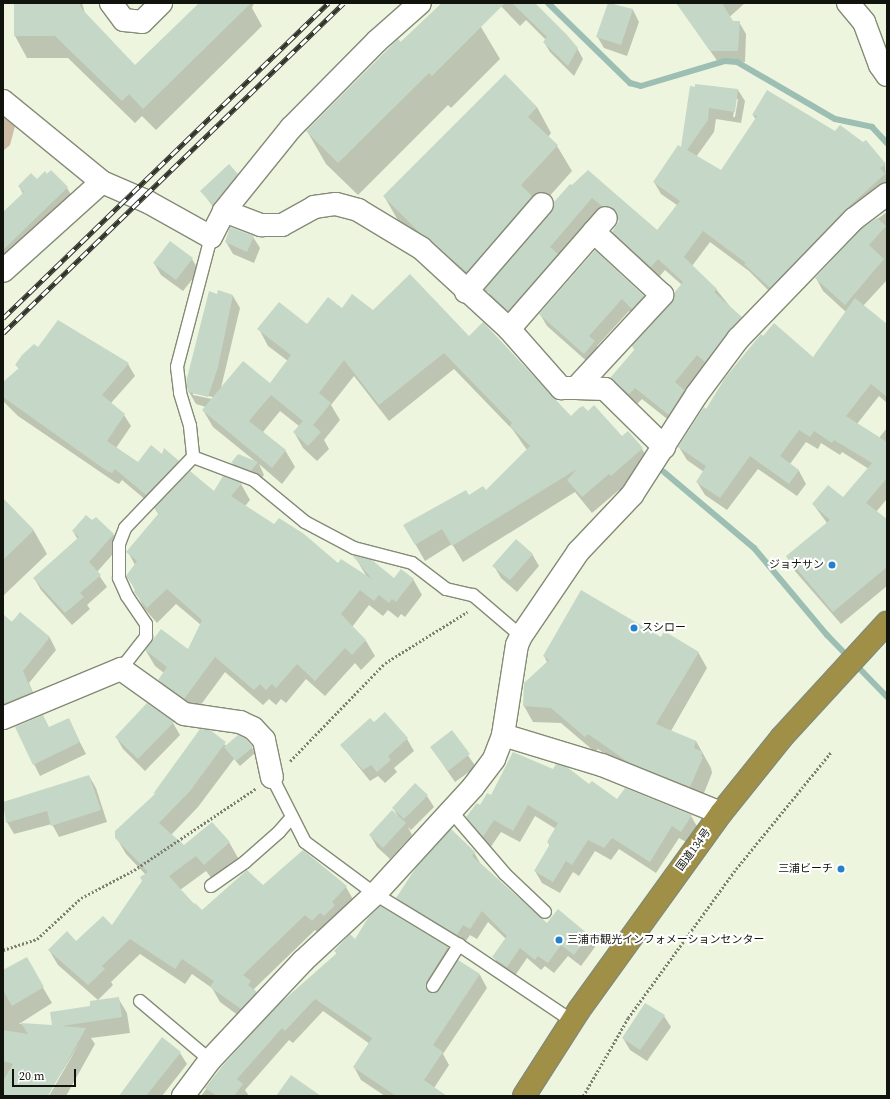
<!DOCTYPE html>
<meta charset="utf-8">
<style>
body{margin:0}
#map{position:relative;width:890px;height:1099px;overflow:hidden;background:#edf5de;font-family:"Source Serif 4","Noto Sans JP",serif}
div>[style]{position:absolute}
.green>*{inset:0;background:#cfbca6}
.shadow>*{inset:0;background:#0003}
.stream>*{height:6px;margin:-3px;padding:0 3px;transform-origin:3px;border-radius:3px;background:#9dbfb3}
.building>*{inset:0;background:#c5d8c7}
.path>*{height:2.5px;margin-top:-1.25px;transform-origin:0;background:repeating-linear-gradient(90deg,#7c8172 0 2px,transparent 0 4px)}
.roads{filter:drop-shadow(1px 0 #848b76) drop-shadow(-1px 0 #848b76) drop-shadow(0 1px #848b76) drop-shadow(0 -1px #848b76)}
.lane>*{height:12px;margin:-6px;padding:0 6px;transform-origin:6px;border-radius:6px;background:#fff}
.street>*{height:22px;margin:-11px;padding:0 11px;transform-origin:11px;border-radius:11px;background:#fff}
.highway>*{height:22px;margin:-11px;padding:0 11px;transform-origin:11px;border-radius:11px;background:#9f8f47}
.rail>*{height:4.5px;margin-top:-2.25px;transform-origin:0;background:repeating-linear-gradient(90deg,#fff 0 9px,#2f3228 0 18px);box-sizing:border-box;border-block:1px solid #2f3228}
.dots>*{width:11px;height:11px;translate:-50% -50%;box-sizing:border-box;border:2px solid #fff;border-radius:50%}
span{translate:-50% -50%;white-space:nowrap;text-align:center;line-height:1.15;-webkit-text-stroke:4px #fff;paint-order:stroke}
.poi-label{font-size:11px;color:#11140c}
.right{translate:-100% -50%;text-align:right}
.left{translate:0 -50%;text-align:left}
.street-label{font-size:11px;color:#11140c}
.frame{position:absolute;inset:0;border:4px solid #11140c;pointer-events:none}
.scale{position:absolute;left:12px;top:1069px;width:64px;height:18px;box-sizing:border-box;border:2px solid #11140c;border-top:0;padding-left:5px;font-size:12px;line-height:14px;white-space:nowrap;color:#11140c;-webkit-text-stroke:3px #fff;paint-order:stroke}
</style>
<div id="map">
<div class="green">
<i style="clip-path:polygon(3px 117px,15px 126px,10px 145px,3px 151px)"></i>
</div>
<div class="shadow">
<i style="clip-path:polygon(15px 3px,82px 3px,85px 13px,135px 67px,201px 3px,254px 3px,252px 8px,262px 26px,156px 130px,142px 116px,135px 123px,68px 58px,27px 58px,15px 36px)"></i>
<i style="clip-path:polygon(442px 3px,457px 3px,481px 27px,500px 59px,451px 108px,448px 105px,358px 195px,326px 164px,307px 131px)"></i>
<i style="clip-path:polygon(498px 3px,534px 3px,577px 48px,583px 59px,574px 76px,550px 52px,544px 42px,546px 40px,526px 20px,520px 26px)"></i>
<i style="clip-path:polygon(609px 3px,633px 10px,639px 22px,627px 56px,604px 48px,597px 36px)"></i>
<i style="clip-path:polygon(687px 3px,745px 3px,725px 21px,739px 22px,746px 34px,745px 62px,718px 62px,681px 9px)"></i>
<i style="clip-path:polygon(evenodd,711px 86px,738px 90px,745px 101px,741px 123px,716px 119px,714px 132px,696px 157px,721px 172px,756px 120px,753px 115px,767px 92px,885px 164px,887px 190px,777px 299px,749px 271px,710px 242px,692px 266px,716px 289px,748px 329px,712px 373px,704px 366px,684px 391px,690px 403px,676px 426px,642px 399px,636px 405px,618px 389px,611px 378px,635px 351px,633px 347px,672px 304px,682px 285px,665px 270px,658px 278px,620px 243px,613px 232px,620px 220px,609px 218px,599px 209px,558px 256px,515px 322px,493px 300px,488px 291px,482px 297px,399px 222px,384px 196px,537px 107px,551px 133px,548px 137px,557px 146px,572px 171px,538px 209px,545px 221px,572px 186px,588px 171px,658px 231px,677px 205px,661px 194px,654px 182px,682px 148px,691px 87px,711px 86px,736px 99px,738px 99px,735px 117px,733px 117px,736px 99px)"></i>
<i style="clip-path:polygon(51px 171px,67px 188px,78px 206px,3px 274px,3px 213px,23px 194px,19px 186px,37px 181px)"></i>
<i style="clip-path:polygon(237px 175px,244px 186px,220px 216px,202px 192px)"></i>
<i style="clip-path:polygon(887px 212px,887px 280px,863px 306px,887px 325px,887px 403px,879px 396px,857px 424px,879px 438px,887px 428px,887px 499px,876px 512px,887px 522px,887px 586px,841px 624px,794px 570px,787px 557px,827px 523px,813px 504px,843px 499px,869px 469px,842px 452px,840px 455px,821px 443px,818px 449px,806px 442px,790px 464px,799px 471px,806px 484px,797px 496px,758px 469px,727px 510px,705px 495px,697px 482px,704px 472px,687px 460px,679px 447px,707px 411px,813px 359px,846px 312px,823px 291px,816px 278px,863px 229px)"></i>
<i style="clip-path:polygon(253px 237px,260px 248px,254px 263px,233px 254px,226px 242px)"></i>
<i style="clip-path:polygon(595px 252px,644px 296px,650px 308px,640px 320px,629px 311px,597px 346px,601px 354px,591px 365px,547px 326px,540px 314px)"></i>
<i style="clip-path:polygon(192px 259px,199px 271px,183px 291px,161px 275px,154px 263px)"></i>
<i style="clip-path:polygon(evenodd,218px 295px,233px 296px,240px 308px,221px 388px,270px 384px,288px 361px,268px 346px,259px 329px,308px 325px,342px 309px,373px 311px,469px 337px,571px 417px,642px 449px,652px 465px,621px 492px,619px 490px,592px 513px,575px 492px,463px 562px,452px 544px,425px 561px,405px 526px,469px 496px,486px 492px,527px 450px,513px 430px,454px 369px,389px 421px,354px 376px,331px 405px,340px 420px,324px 440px,329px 449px,317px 461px,303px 448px,294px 432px,299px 426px,280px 411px,263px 432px,285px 450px,295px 467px,282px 484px,259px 464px,264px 475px,258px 482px,239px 475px,233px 463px,255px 461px,213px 427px,203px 410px,206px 407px,196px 404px,189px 392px,218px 295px,193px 393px,213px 397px,212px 399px,193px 395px,193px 393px)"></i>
<i style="clip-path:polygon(38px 348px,128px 364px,135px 376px,111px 403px,124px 415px,131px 426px,116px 448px,139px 463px,163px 455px,178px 461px,185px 473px,153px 506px,122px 480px,119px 484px,115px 482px,18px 416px,3px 401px,3px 384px,19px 369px,16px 365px)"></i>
<i style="clip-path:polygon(241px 484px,250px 500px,245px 506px,338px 565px,367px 577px,355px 557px,394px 580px,413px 579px,422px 595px,405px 617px,401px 614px,398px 618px,388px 610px,383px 616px,369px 605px,352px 627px,366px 641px,375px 656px,361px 670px,355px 663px,325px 696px,306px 679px,286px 703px,281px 699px,276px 705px,269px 699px,263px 705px,225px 672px,194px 714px,168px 695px,159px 680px,164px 673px,155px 666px,146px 651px,188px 650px,201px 625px,176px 604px,157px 623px,144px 608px,128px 576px,135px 565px,128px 552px,159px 515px,155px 509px)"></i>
<i style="clip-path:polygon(3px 499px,34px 531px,47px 554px,3px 596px)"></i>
<i style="clip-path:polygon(73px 531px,113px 534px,120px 546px,97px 572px,107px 587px,87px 605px,90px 609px,72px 625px,41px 590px,34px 578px,78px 540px)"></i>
<i style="clip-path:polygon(532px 554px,539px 566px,517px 592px,501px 578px,494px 566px)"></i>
<i style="clip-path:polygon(20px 614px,50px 638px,56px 650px,29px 683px,38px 704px,3px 721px,3px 630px)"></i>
<i style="clip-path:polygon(661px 638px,698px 652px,707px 668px,671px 731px,696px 741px,711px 768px,712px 773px,700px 803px,638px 778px,598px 749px,595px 752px,561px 723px,533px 722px,524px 706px,547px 662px,544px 656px)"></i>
<i style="clip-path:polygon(68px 719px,86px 754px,40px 776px,34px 764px,49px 728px)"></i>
<i style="clip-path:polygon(173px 723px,180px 735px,145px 771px,123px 749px,116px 737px)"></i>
<i style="clip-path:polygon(201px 730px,227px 746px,252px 748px,255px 753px,240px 766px,234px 759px,198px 807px,171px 835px,184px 846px,229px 842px,238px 858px,213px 880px,206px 871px,180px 890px,202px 912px,263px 886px,346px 887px,355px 903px,322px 936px,315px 930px,254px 989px,259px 997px,250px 1024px,220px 1002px,212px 988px,192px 974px,185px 984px,140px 954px,111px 982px,113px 985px,98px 1000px,58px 965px,49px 950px,76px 942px,112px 927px,143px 881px,146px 875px,126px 854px,116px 837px,155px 796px)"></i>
<i style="clip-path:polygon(452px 732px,476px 767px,455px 782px,431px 747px)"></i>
<i style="clip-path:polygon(407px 739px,414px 751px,394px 768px,397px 772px,385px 783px,378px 776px,370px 781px,341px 745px)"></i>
<i style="clip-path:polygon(89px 776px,96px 788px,107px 822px,59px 837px,52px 824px,14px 834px,7px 822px,3px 803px)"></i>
<i style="clip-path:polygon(415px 784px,427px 796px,434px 807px,411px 830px,408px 827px,412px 835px,390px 859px,377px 847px,370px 835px,398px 816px,393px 808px)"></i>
<i style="clip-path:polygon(589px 786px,617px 800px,691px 816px,698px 828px,688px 843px,679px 838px,656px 873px,619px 849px,611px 860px,595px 851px,579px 876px,573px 872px,560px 893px,542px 883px,535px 871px,550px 847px,548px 842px,556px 829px,535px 816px,520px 842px,501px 832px,490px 848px,467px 817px,491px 796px)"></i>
<i style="clip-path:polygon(474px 852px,480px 863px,547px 924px,558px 910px,588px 936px,595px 947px,581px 966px,568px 956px,554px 973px,545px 966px,541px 970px,527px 958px,514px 977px,500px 968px,494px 957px,506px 939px,488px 922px,477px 939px,470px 935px,463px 945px,404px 909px,398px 898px)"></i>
<i style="clip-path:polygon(380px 907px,448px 948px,455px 961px,435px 994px,440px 991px,459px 961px,480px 975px,487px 988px,443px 1054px,449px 1065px,434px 1088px,445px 1096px,385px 1096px,361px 1080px,354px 1067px,370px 1044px,323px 1011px,293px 1043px,289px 1040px,245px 1090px,249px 1096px,201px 1096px,222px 1067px,337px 954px,335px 951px,355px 941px)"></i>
<i style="clip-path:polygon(26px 959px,52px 1003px,19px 1024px,53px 1026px,92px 1006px,118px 998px,127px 1013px,130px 1033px,91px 1038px,95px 1044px,66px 1096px,49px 1096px,80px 1042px,47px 1096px,3px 1096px,3px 971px)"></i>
<i style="clip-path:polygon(664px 1016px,671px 1027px,647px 1061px,630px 1050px,623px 1038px)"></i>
<i style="clip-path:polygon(162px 1039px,180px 1053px,187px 1064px,162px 1096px,121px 1096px)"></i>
</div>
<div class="stream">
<i style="left:548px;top:3px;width:115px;rotate:44.3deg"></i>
<i style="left:630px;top:83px;width:11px;rotate:15deg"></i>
<i style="left:641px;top:86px;width:88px;rotate:-16.6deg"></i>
<i style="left:725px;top:61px;width:12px;rotate:5deg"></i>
<i style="left:737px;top:62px;width:113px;rotate:30.2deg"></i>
<i style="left:835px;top:119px;width:38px;rotate:12deg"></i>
<i style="left:872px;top:127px;width:22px;rotate:47deg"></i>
<i style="left:664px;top:472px;width:118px;rotate:40.2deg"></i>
<i style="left:754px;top:548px;width:114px;rotate:50deg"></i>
<i style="left:827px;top:635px;width:86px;rotate:45.9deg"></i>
</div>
<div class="building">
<i style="clip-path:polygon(14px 3px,79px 3px,82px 9px,135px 65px,199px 3px,251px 3px,143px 109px,129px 94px,122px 101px,55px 36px,14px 36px)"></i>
<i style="clip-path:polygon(442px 3px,505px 3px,432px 76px,429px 73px,338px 163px,306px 131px,398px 39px,401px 42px,406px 37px)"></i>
<i style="clip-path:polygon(512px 3px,535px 3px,567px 35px,578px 48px,568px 66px,543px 42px,547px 37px)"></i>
<i style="clip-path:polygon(608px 3px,633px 9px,621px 45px,596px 37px)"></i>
<i style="clip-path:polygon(676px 3px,722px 3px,733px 21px,740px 21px,738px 51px,710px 51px)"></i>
<i style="clip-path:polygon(505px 74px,537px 107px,528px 117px,558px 145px,521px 185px,532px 196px,467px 272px,420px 233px,383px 196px)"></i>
<i style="clip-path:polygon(695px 84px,738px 89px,735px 112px,709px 108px,708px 120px,687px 150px,721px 170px,757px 116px,752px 115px,767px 90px,835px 131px,840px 125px,863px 142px,866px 140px,886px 164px,880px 168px,885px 174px,845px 210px,770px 288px,744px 264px,746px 263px,703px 231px,684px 257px,717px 289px,714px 292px,742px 317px,705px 362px,697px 355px,675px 382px,684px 390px,669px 415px,635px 388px,629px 394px,610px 378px,635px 349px,631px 346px,671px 303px,674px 293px,683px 282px,658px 259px,651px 267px,612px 232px,619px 221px,614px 208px,602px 206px,592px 198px,550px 247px,558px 254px,508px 311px,485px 289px,551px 212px,554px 202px,570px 184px,572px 185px,588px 170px,657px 230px,680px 201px,653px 182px,678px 145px,681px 147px,690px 86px,695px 87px)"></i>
<i style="clip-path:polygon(229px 164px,238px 174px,213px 205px,200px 191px)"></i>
<i style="clip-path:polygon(51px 170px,68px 187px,3px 250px,3px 212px,24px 192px,18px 186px,31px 173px,37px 179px,45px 171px,47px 174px)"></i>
<i style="clip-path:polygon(877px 218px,886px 226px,869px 245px,884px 259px,845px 305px,815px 278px,862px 228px)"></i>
<i style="clip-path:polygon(230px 227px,254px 236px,247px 252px,225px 242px)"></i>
<i style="clip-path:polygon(170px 241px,193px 258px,176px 280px,153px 263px)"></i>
<i style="clip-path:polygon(595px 250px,644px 296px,632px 309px,622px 299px,589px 336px,595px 341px,584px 354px,539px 314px)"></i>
<i style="clip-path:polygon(410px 274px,469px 336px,483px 322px,571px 416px,579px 408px,583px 406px,588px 411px,594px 405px,622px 436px,628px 431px,643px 448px,611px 476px,609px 474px,582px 497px,567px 480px,577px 469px,452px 546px,442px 529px,415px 545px,403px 525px,466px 490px,469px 495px,483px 486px,486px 490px,530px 446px,510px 426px,512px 423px,444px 353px,379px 405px,344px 360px,319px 393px,331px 403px,313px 425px,321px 432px,308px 446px,293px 432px,303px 421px,271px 395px,249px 421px,286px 450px,272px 468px,202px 410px,243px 361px,270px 383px,291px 355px,257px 329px,279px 302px,307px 324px,328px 297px,342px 308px,352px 294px,373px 310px)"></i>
<i style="clip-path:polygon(218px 290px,233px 295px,218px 367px,208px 397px,188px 392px,186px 382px,209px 291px,217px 294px)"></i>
<i style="clip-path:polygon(855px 298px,887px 324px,887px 397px,871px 384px,846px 416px,887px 442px,887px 478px,866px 503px,887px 519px,887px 567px,833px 612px,786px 556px,830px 520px,812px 504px,828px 485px,843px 497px,872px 463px,834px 440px,832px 443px,814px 431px,810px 437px,799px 430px,780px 456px,799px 470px,789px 484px,750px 456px,720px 498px,696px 482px,706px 466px,678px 447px,704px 407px,706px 409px,725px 378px,761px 334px,763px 336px,774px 323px,813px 357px)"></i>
<i style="clip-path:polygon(58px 320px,129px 363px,102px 395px,125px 414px,107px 441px,138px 462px,151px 445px,162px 454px,164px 448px,179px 461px,146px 495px,115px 469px,112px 473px,107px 471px,3px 397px,3px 382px,19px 368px,15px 365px,22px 355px,34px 344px,38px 347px)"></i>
<i style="clip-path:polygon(238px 454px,258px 462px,251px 471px,231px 463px)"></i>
<i style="clip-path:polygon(190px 471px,214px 491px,223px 476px,242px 483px,231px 496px,274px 524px,279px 518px,304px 534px,338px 563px,341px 559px,372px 579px,352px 555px,372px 560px,394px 578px,401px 569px,414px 579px,396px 602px,392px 599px,389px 603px,379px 595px,374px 601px,360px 590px,341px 614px,366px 640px,352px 655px,345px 648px,315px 681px,297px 664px,276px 688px,272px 684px,266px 690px,260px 684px,254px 690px,215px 657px,184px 699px,158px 680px,167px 667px,145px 650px,161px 629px,188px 649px,202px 620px,167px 589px,147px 608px,134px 592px,135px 589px,126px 576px,137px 561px,126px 552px,159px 513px,154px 508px)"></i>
<i style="clip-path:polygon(3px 498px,34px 530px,3px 560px)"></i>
<i style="clip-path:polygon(86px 515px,92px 520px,96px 517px,114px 534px,89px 562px,101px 575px,80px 593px,84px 597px,65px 613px,33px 578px,79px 537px,72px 531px)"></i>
<i style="clip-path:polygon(516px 539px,533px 554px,510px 580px,492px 566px)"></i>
<i style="clip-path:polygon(581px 590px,661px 637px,664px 631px,699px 652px,656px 724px,696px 741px,694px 748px,703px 752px,701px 756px,703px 757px,690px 787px,628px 762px,588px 734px,585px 737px,551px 708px,523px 706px,524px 683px,549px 660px,543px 656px)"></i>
<i style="clip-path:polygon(20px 612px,50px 637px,23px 671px,32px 692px,3px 704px,3px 614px,12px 622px)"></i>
<i style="clip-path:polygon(147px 703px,174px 722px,138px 759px,115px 737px)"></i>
<i style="clip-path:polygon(385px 712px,408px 738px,388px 756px,391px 760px,377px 772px,371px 765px,363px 770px,340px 745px,370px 718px,374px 722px)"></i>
<i style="clip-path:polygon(43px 715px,49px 727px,69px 718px,80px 742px,33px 765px,15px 727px)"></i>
<i style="clip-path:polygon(200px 729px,210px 730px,226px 742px,190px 791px,159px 823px,184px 845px,212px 822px,230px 842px,204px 865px,196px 856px,169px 876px,194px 904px,195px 903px,202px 910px,247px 870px,263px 885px,303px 850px,347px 886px,332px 902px,335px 905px,324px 916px,320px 913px,312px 921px,305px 915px,243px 975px,251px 981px,248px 985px,257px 992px,241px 1009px,210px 987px,214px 981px,182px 959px,175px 969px,130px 939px,102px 966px,105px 969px,88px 985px,48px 950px,67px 931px,76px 941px,103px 916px,112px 925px,142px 881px,140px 877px,148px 872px,115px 838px,115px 831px,156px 793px,153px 794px)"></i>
<i style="clip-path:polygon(452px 730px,470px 754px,448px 771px,430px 747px)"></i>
<i style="clip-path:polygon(238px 735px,245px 738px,253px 747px,236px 761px,224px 747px)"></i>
<i style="clip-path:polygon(513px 752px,553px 769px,556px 764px,567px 767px,589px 784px,592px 781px,617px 799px,625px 788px,692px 815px,681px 832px,672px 826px,650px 862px,612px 838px,604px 848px,588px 840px,572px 865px,566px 861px,553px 882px,534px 871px,550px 844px,547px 842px,558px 823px,528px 805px,513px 831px,494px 820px,483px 837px,466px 817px,477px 803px,480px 805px,487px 793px,491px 795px)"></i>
<i style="clip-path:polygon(89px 775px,101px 810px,51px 826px,47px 811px,6px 823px,3px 802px)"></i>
<i style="clip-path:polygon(415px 783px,428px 795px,404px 819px,392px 808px)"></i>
<i style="clip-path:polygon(392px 810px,406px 823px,383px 848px,369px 835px)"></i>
<i style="clip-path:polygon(451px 829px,475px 852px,472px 856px,547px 923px,558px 909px,589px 935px,574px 955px,561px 945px,548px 963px,538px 956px,535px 960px,520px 948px,507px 967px,492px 957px,507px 936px,482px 911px,470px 929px,463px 925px,457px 935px,396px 898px,417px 866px)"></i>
<i style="clip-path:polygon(380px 906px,448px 947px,426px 982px,429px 992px,433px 993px,439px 990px,458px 960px,480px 974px,433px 1045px,443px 1052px,424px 1080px,447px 1096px,396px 1096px,353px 1067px,372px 1038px,315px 999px,285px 1031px,282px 1028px,237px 1079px,243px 1084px,234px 1096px,217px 1096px,205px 1088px,224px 1064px,277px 1006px,337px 953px,334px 951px,350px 934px,355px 939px,368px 918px)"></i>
<i style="clip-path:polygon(27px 957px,44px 987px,12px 1006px,3px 990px,3px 970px)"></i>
<i style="clip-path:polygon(119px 997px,122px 1017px,62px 1026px,86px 1028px,48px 1096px,3px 1096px,3px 1081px,13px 1064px,3px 1061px,3px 1030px,28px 1034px,21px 1023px,52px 1025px,50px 1012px,90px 1006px,90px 1001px)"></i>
<i style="clip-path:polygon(645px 1003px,665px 1015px,640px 1050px,622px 1038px)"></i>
<i style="clip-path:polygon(162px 1037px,181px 1052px,146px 1096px,119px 1096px)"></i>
<i style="clip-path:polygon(291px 1075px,321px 1096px,276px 1096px)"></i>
</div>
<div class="path">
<i style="left:290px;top:761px;width:136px;rotate:-45.9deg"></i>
<i style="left:385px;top:663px;width:97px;rotate:-31.9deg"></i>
<i style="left:3px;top:950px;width:36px;rotate:-18deg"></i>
<i style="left:37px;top:939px;width:60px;rotate:-43deg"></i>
<i style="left:81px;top:898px;width:60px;rotate:-27.8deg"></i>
<i style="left:134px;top:870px;width:146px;rotate:-33.8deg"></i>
<i style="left:583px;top:1096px;width:90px;rotate:-60deg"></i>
<i style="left:628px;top:1018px;width:184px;rotate:-54.1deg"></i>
<i style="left:736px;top:869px;width:151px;rotate:-50.9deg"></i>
</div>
<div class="roads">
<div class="lane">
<i style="left:211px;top:237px;width:134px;rotate:104.7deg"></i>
<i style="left:177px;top:367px;width:26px;rotate:83deg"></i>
<i style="left:180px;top:393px;width:34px;rotate:73deg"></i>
<i style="left:190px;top:426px;width:31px;rotate:84deg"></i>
<i style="left:193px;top:457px;width:65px;rotate:20.7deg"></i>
<i style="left:254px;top:480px;width:66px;rotate:39.5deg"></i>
<i style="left:305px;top:522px;width:55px;rotate:28deg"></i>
<i style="left:354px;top:548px;width:60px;rotate:14.5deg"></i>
<i style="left:412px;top:563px;width:43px;rotate:37.4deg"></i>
<i style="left:446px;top:589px;width:28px;rotate:13deg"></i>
<i style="left:473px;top:595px;width:63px;rotate:40.5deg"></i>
<i style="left:121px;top:669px;width:41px;rotate:-52deg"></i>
<i style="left:146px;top:637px;width:13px;rotate:-90deg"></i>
<i style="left:146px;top:624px;width:34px;rotate:-124deg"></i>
<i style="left:127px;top:596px;width:20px;rotate:-114deg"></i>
<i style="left:119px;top:578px;width:34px;rotate:-90deg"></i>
<i style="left:119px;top:544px;width:17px;rotate:-69deg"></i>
<i style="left:125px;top:528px;width:98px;rotate:-46.2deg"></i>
<i style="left:272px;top:777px;width:73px;rotate:63.1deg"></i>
<i style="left:305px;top:842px;width:87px;rotate:36.6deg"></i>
<i style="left:375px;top:894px;width:98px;rotate:31.3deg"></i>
<i style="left:459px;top:945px;width:136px;rotate:33.9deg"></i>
<i style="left:451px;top:811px;width:83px;rotate:49.4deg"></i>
<i style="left:505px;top:874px;width:55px;rotate:43.5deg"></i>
<i style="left:211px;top:886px;width:42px;rotate:-35.2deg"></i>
<i style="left:245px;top:862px;width:45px;rotate:-41.4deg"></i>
<i style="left:279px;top:832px;width:20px;rotate:-49deg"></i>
<i style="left:433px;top:986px;width:49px;rotate:-57.6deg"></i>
<i style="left:140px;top:1001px;width:92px;rotate:40.1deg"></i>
</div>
<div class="street">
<i style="left:111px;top:3px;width:21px;rotate:53deg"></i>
<i style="left:124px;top:20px;width:18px;rotate:6deg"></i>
<i style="left:142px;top:22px;width:27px;rotate:-45deg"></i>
<i style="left:848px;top:3px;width:25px;rotate:50deg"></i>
<i style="left:864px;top:22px;width:46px;rotate:69.6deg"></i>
<i style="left:880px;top:65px;width:12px;rotate:55deg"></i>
<i style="left:3px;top:101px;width:128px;rotate:39.3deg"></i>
<i style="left:102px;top:182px;width:50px;rotate:23.5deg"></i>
<i style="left:148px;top:202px;width:72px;rotate:29.1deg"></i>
<i style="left:211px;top:237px;width:29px;rotate:-63deg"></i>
<i style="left:224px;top:211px;width:40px;rotate:21deg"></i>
<i style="left:261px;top:225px;width:21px"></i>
<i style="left:282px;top:225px;width:37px;rotate:-29deg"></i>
<i style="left:314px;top:207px;width:22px;rotate:-8deg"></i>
<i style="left:336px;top:204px;width:23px;rotate:15deg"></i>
<i style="left:358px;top:210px;width:74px;rotate:31.1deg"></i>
<i style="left:421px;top:248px;width:120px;rotate:42.6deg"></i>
<i style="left:509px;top:329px;width:79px;rotate:48.6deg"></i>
<i style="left:561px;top:388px;width:15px"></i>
<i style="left:576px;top:388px;width:127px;rotate:-47.2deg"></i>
<i style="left:662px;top:295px;width:93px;rotate:-137.2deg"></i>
<i style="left:224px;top:211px;width:107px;rotate:-51.1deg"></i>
<i style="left:291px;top:128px;width:122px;rotate:-45.3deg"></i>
<i style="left:377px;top:41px;width:57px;rotate:-41.5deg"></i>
<i style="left:3px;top:271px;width:133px;rotate:-42deg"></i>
<i style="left:466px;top:292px;width:116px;rotate:-49.2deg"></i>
<i style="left:509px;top:329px;width:147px;rotate:-48.9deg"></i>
<i style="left:576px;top:388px;width:29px;rotate:2deg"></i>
<i style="left:605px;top:389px;width:83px;rotate:44.5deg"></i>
<i style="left:3px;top:718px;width:128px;rotate:-22.6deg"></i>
<i style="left:121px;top:669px;width:77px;rotate:35.5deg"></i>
<i style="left:184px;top:714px;width:57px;rotate:8.1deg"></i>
<i style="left:240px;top:722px;width:14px;rotate:25deg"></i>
<i style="left:253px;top:728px;width:16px;rotate:47deg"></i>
<i style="left:264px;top:740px;width:38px;rotate:78deg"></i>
<i style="left:503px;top:735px;width:103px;rotate:16.9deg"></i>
<i style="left:602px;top:765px;width:128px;rotate:22deg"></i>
<i style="left:183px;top:1096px;width:45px;rotate:-53.1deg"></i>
<i style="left:210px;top:1060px;width:136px;rotate:-46.8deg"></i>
<i style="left:303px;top:961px;width:98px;rotate:-42.9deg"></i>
<i style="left:375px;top:894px;width:145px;rotate:-47.5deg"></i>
<i style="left:473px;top:787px;width:35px;rotate:-53deg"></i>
<i style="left:494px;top:759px;width:26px;rotate:-69deg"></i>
<i style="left:503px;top:735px;width:91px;rotate:-81.2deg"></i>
<i style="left:517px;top:645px;width:10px;rotate:-66deg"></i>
<i style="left:521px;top:636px;width:102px;rotate:-55.8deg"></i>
<i style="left:578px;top:552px;width:79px;rotate:-46.5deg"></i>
<i style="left:632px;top:495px;width:120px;rotate:-57.2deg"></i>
<i style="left:697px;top:394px;width:69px;rotate:-53.3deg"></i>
<i style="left:738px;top:339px;width:167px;rotate:-46deg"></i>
<i style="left:854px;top:219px;width:41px;rotate:-37.1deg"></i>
</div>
<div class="highway">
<i style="left:524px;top:1096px;width:102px;rotate:-57.4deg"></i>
<i style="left:579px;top:1010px;width:243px;rotate:-54.2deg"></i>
<i style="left:721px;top:813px;width:97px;rotate:-51.2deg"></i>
<i style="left:782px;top:737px;width:155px;rotate:-47.4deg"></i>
</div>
</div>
<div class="rail">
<i style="left:3px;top:318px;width:453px;rotate:-44.1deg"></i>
<i style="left:3px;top:333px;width:474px;rotate:-44.1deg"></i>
</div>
<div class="dots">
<i style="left:832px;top:565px;background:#2380cd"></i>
<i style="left:634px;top:628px;background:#2380cd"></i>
<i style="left:841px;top:869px;background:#2380cd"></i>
<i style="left:559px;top:940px;background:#2380cd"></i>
</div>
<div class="poi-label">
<span class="right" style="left:824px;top:565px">ジョナサン</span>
<span class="left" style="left:642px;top:628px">スシロー</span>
<span class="right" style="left:833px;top:869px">三浦ビーチ</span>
<span class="left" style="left:567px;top:940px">三浦市観光インフォメーションセンター</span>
</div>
<div class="street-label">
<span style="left:694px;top:850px;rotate:-54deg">国道134号</span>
</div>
<div class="frame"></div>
<div class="scale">20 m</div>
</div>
